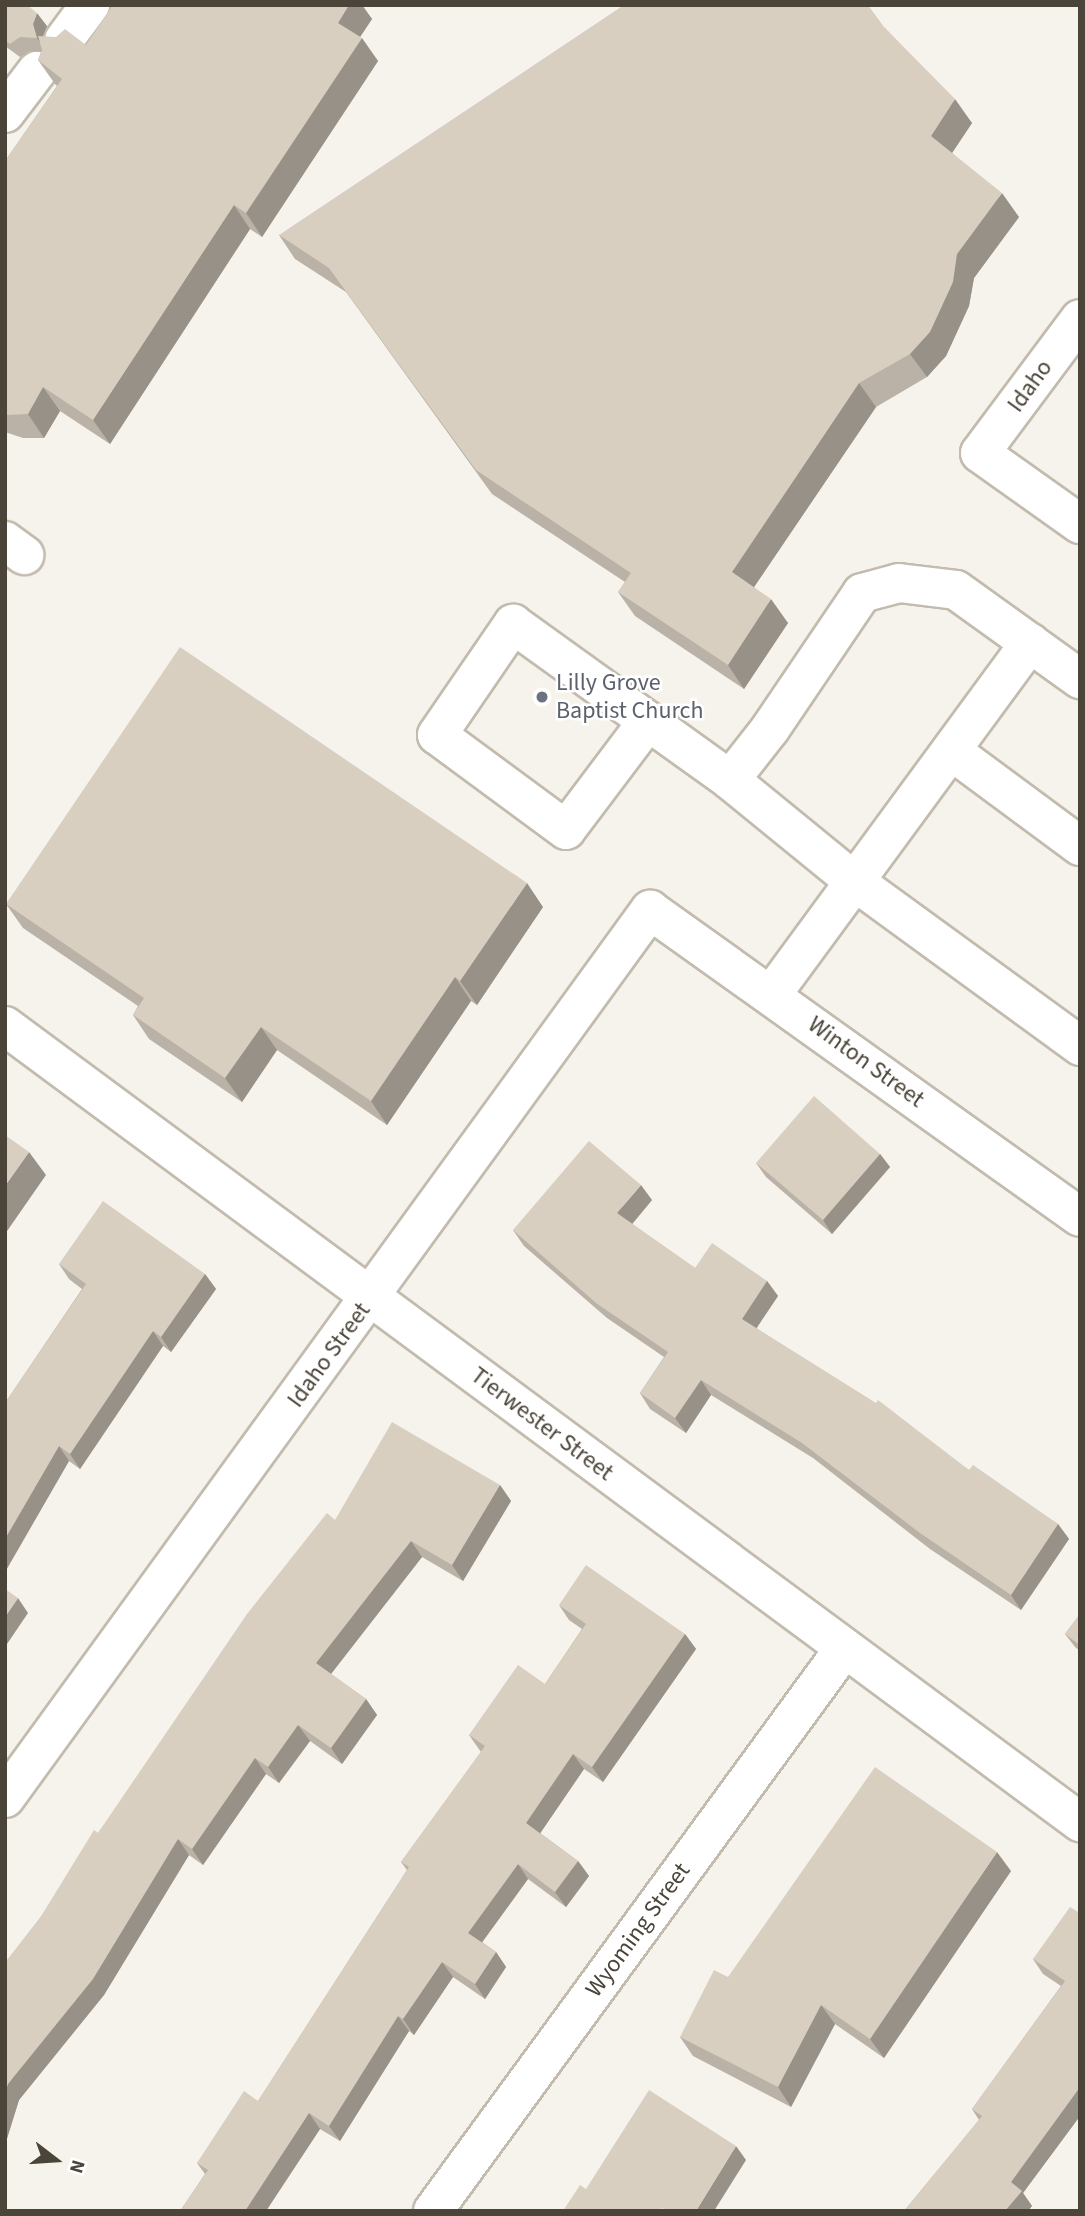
<!DOCTYPE html>
<style>
body{margin:0}
#map{position:relative;width:1085px;height:2216px;overflow:hidden;background:#f6f3ec;font-family:"Source Sans 3",sans-serif}
div>[style]{position:absolute}
.roads{filter:drop-shadow(2px 0 #c2bbae) drop-shadow(-2px 0 #c2bbae) drop-shadow(0 2px #c2bbae) drop-shadow(0 -2px #c2bbae)}
.minor>*{height:38px;margin:-19px;padding:0 19px;transform-origin:19px;border-radius:19px;background:#fff}
.wall>*{inset:0;background:#bab2a6}
.shaded-wall>*{inset:0;background:#979187}
.building>*{inset:0;background:#d8cfc1}
.dots>*{width:19px;height:19px;translate:-50% -50%;box-sizing:border-box;border:4px solid #fff;border-radius:50%}
span{translate:-50% -50%;white-space:nowrap;text-align:center;line-height:1.15;-webkit-text-stroke:5px #fff;paint-order:stroke}
.street-label{font-size:24px;color:#4b4439}
.worship-label{font-size:24px;color:#5b616d}
.left{translate:0 -50%;text-align:left}
.frame{position:absolute;inset:0;border:7px solid #4b4439;pointer-events:none}
.north{position:absolute;left:21px;top:2125px;width:70px;height:70px;-webkit-text-stroke:5px #fff;paint-order:stroke;rotate:107deg;font-size:19px;font-weight:700;line-height:28px;text-align:center;color:#4b4439}
.north::after{content:'';display:block;margin:auto;width:24px;height:32px;background:#4b4439;clip-path:polygon(50% 0,100% 100%,50% 72%,0 100%)}
</style>
<div id="map">
<div class="roads">
<div class="minor">
<i style="left:64px;top:40px;width:44px;rotate:-53.4deg"></i>
<i style="left:5px;top:113px;width:53px;rotate:-52.7deg"></i>
<i style="left:1080px;top:319px;width:167px;rotate:126.7deg"></i>
<i style="left:980px;top:453px;width:123px;rotate:35.4deg"></i>
<i style="left:5px;top:541px;width:24px;rotate:36deg"></i>
<i style="left:648px;top:721px;width:136px;rotate:127deg"></i>
<i style="left:566px;top:830px;width:160px;rotate:-143.6deg"></i>
<i style="left:437px;top:735px;width:135px;rotate:-55.6deg"></i>
<i style="left:513px;top:624px;width:166px;rotate:35.7deg"></i>
<i style="left:648px;top:721px;width:101px;rotate:35.7deg"></i>
<i style="left:730px;top:780px;width:160px;rotate:39.2deg"></i>
<i style="left:854px;top:881px;width:280px;rotate:36.1deg"></i>
<i style="left:953px;top:752px;width:158px;rotate:36.5deg"></i>
<i style="left:730px;top:780px;width:65px;rotate:-51.9deg"></i>
<i style="left:770px;top:729px;width:164px;rotate:-55.9deg"></i>
<i style="left:862px;top:593px;width:38px;rotate:-15deg"></i>
<i style="left:899px;top:583px;width:57px;rotate:7deg"></i>
<i style="left:956px;top:590px;width:153px;rotate:35.7deg"></i>
<i style="left:772px;top:994px;width:436px;rotate:-53.7deg"></i>
<i style="left:5px;top:1026px;width:1338px;rotate:36.52deg"></i>
<i style="left:5px;top:1798px;width:1098px;rotate:-54.01deg"></i>
<i style="left:650px;top:910px;width:528px;rotate:35.53deg"></i>
<i style="left:433px;top:2211px;width:696px;rotate:-53.82deg"></i>
</div>
</div>
<div class="wall">
<i style="clip-path:polygon(5px 5px,47px 26px,43px 36px,86px 45px,113px 5px,362px 5px,372px 19px,360px 37px,378px 61px,262px 237px,250px 229px,110px 444px,60px 411px,44px 438px,23px 438px,5px 432px,5px 161px,57px 86px,55px 84px,38px 60px,41px 52px,29px 51px,20px 57px,5px 46px)"></i>
<i style="clip-path:polygon(884px 27px,972px 123px,952px 153px,1019px 217px,974px 278px,969px 306px,946px 356px,927px 377px,876px 407px,754px 587px,788px 623px,744px 689px,635px 616px,618px 592px,625px 582px,492px 494px,346px 292px,295px 259px,279px 235px)"></i>
<i style="clip-path:polygon(6px 904px,543px 907px,477px 1005px,471px 1001px,387px 1125px,277px 1050px,242px 1102px,149px 1039px,133px 1015px,138px 1006px,23px 928px)"></i>
<i style="clip-path:polygon(880px 1154px,890px 1167px,832px 1234px,766px 1177px,756px 1163px)"></i>
<i style="clip-path:polygon(652px 1200px,632px 1224px,695px 1268px,767px 1281px,778px 1296px,756px 1328px,969px 1470px,1058px 1524px,1069px 1539px,1021px 1610px,930px 1549px,813px 1458px,711px 1395px,686px 1433px,650px 1409px,640px 1393px,664px 1357px,607px 1318px,524px 1246px,513px 1230px)"></i>
<i style="clip-path:polygon(59px 1264px,205px 1274px,216px 1289px,171px 1352px,163px 1346px,80px 1469px,69px 1461px,5px 1572px,5px 1403px,82px 1289px,69px 1279px)"></i>
<i style="clip-path:polygon(500px 1485px,511px 1501px,463px 1581px,422px 1557px,331px 1674px,366px 1699px,377px 1715px,342px 1764px,310px 1741px,279px 1783px,266px 1774px,203px 1865px,189px 1855px,104px 1995px,19px 2100px,5px 2145px,5px 1963px,40px 1918px,98px 1833px,335px 1520px)"></i>
<i style="clip-path:polygon(559px 1605px,685px 1634px,696px 1649px,603px 1782px,584px 1769px,540px 1833px,578px 1861px,589px 1876px,566px 1907px,528px 1879px,482px 1942px,496px 1952px,506px 1967px,485px 1999px,453px 1977px,414px 2035px,409px 2031px,340px 2141px,320px 2129px,266px 2211px,180px 2211px,205px 2174px,197px 2163px,258px 2101px,407px 1870px,401px 1862px,481px 1752px,469px 1735px,545px 1684px,582px 1629px,569px 1620px)"></i>
<i style="clip-path:polygon(1080px 1614px,1080px 1651px,1075px 1647px,1065px 1634px)"></i>
<i style="clip-path:polygon(1011px 1871px,884px 2058px,835px 2024px,791px 2107px,693px 2056px,680px 2037px,728px 1977px)"></i>
<i style="clip-path:polygon(1080px 1913px,1080px 2116px,1023px 2193px,1032px 2206px,1028px 2211px,904px 2211px,979px 2120px,972px 2109px,1061px 1986px,1043px 1974px,1033px 1959px)"></i>
</div>
<div class="shaded-wall">
<i style="clip-path:polygon(349px 5px,362px 5px,372px 19px,354px 46px,338px 23px)"></i>
<i style="clip-path:polygon(37px 13px,47px 26px,42px 38px,46px 52px,37px 38px,33px 24px)"></i>
<i style="clip-path:polygon(362px 38px,378px 61px,262px 237px,246px 213px)"></i>
<i style="clip-path:polygon(955px 99px,972px 123px,948px 159px,931px 136px)"></i>
<i style="clip-path:polygon(1002px 193px,1019px 217px,974px 278px,969px 306px,946px 356px,927px 377px,910px 354px,957px 254px)"></i>
<i style="clip-path:polygon(234px 205px,250px 229px,110px 444px,93px 420px)"></i>
<i style="clip-path:polygon(859px 383px,876px 407px,748px 596px,732px 572px)"></i>
<i style="clip-path:polygon(43px 387px,60px 411px,44px 438px,28px 414px)"></i>
<i style="clip-path:polygon(771px 599px,788px 623px,744px 689px,728px 665px)"></i>
<i style="clip-path:polygon(527px 883px,543px 907px,477px 1005px,460px 981px)"></i>
<i style="clip-path:polygon(455px 977px,471px 1001px,387px 1125px,371px 1101px)"></i>
<i style="clip-path:polygon(261px 1027px,277px 1050px,242px 1102px,225px 1078px)"></i>
<i style="clip-path:polygon(29px 1152px,46px 1175px,5px 1234px,5px 1186px)"></i>
<i style="clip-path:polygon(880px 1154px,890px 1167px,832px 1234px,823px 1220px)"></i>
<i style="clip-path:polygon(641px 1185px,652px 1200px,628px 1229px,617px 1213px)"></i>
<i style="clip-path:polygon(205px 1274px,216px 1289px,171px 1352px,161px 1337px)"></i>
<i style="clip-path:polygon(767px 1281px,778px 1296px,752px 1335px,742px 1319px)"></i>
<i style="clip-path:polygon(153px 1331px,163px 1346px,80px 1469px,70px 1454px)"></i>
<i style="clip-path:polygon(701px 1380px,711px 1395px,686px 1433px,675px 1418px)"></i>
<i style="clip-path:polygon(59px 1446px,69px 1461px,5px 1572px,5px 1539px)"></i>
<i style="clip-path:polygon(500px 1485px,511px 1501px,463px 1581px,452px 1565px)"></i>
<i style="clip-path:polygon(1058px 1524px,1069px 1539px,1021px 1610px,1011px 1595px)"></i>
<i style="clip-path:polygon(411px 1541px,422px 1557px,327px 1679px,316px 1663px)"></i>
<i style="clip-path:polygon(18px 1598px,28px 1613px,5px 1647px,5px 1617px)"></i>
<i style="clip-path:polygon(685px 1634px,696px 1649px,603px 1782px,592px 1767px)"></i>
<i style="clip-path:polygon(366px 1699px,377px 1715px,342px 1764px,331px 1748px)"></i>
<i style="clip-path:polygon(298px 1725px,310px 1741px,279px 1783px,268px 1767px)"></i>
<i style="clip-path:polygon(573px 1754px,584px 1769px,537px 1838px,526px 1823px)"></i>
<i style="clip-path:polygon(255px 1758px,266px 1774px,203px 1865px,192px 1849px)"></i>
<i style="clip-path:polygon(178px 1839px,189px 1855px,104px 1995px,19px 2100px,5px 2145px,5px 2093px,8px 2084px)"></i>
<i style="clip-path:polygon(997px 1852px,1011px 1871px,884px 2058px,870px 2039px)"></i>
<i style="clip-path:polygon(578px 1861px,589px 1876px,566px 1907px,555px 1892px)"></i>
<i style="clip-path:polygon(518px 1864px,528px 1879px,478px 1948px,468px 1933px)"></i>
<i style="clip-path:polygon(496px 1952px,506px 1967px,485px 1999px,475px 1984px)"></i>
<i style="clip-path:polygon(442px 1962px,453px 1977px,414px 2035px,403px 2019px)"></i>
<i style="clip-path:polygon(821px 2005px,835px 2024px,791px 2107px,778px 2087px)"></i>
<i style="clip-path:polygon(398px 2016px,409px 2031px,340px 2141px,329px 2126px)"></i>
<i style="clip-path:polygon(1080px 2087px,1080px 2116px,1023px 2193px,1032px 2206px,1028px 2211px,1005px 2211px,1011px 2182px)"></i>
<i style="clip-path:polygon(309px 2113px,320px 2129px,266px 2211px,245px 2211px)"></i>
<i style="clip-path:polygon(736px 2146px,746px 2160px,714px 2211px,696px 2211px)"></i>
</div>
<div class="building">
<i style="clip-path:polygon(5px 5px,27px 5px,37px 13px,33px 24px,37px 38px,20px 37px,10px 44px,5px 40px)"></i>
<i style="clip-path:polygon(113px 5px,349px 5px,338px 23px,362px 38px,246px 213px,234px 205px,93px 420px,43px 387px,28px 414px,6px 415px,5px 414px,5px 161px,62px 79px,38px 60px,42px 50px,38px 36px,56px 37px,65px 29px,86px 45px)"></i>
<i style="clip-path:polygon(624px 5px,868px 5px,884px 27px,955px 99px,931px 136px,1002px 193px,957px 254px,953px 282px,930px 332px,910px 354px,859px 383px,732px 572px,771px 599px,728px 665px,618px 592px,631px 573px,476px 470px,329px 268px,279px 235px)"></i>
<i style="clip-path:polygon(180px 647px,527px 883px,460px 981px,455px 977px,371px 1101px,261px 1027px,225px 1078px,133px 1015px,144px 998px,6px 904px)"></i>
<i style="clip-path:polygon(814px 1096px,880px 1154px,823px 1220px,756px 1163px)"></i>
<i style="clip-path:polygon(5px 1135px,29px 1152px,5px 1186px)"></i>
<i style="clip-path:polygon(589px 1141px,641px 1185px,617px 1213px,695px 1268px,712px 1243px,767px 1281px,742px 1319px,876px 1403px,878px 1400px,969px 1470px,973px 1465px,1058px 1524px,1011px 1595px,920px 1533px,802px 1443px,701px 1380px,675px 1418px,640px 1393px,668px 1352px,596px 1303px,513px 1230px)"></i>
<i style="clip-path:polygon(103px 1201px,205px 1274px,161px 1337px,153px 1331px,70px 1454px,59px 1446px,5px 1539px,5px 1403px,86px 1284px,59px 1264px)"></i>
<i style="clip-path:polygon(392px 1422px,500px 1485px,452px 1565px,411px 1541px,316px 1663px,366px 1699px,331px 1748px,298px 1725px,268px 1767px,255px 1758px,192px 1849px,178px 1839px,93px 1979px,8px 2084px,5px 2093px,5px 1963px,40px 1918px,94px 1830px,98px 1833px,247px 1614px,327px 1513px,335px 1520px)"></i>
<i style="clip-path:polygon(586px 1565px,685px 1634px,592px 1767px,573px 1754px,526px 1823px,578px 1861px,555px 1892px,518px 1864px,468px 1933px,496px 1952px,475px 1984px,442px 1962px,403px 2019px,398px 2016px,329px 2126px,309px 2113px,245px 2211px,180px 2211px,208px 2170px,197px 2163px,244px 2091px,258px 2101px,409px 1867px,401px 1862px,485px 1746px,469px 1735px,518px 1665px,545px 1684px,586px 1624px,559px 1605px)"></i>
<i style="clip-path:polygon(5px 1589px,18px 1598px,5px 1617px)"></i>
<i style="clip-path:polygon(1080px 1614px,1080px 1645px,1065px 1634px)"></i>
<i style="clip-path:polygon(875px 1767px,997px 1852px,870px 2039px,821px 2005px,778px 2087px,680px 2037px,714px 1970px,728px 1977px)"></i>
<i style="clip-path:polygon(1070px 1907px,1080px 1913px,1080px 2087px,1011px 2182px,1022px 2191px,1005px 2211px,904px 2211px,982px 2116px,972px 2109px,1065px 1981px,1033px 1959px)"></i>
<i style="clip-path:polygon(649px 2090px,736px 2146px,696px 2211px,667px 2211px,662px 2208px,660px 2211px,563px 2211px,580px 2185px,586px 2189px)"></i>
</div>
<div class="dots">
<i style="left:542px;top:697px;background:#6b7280"></i>
</div>
<div class="street-label">
<span style="left:1030px;top:386px;rotate:-54deg">Idaho</span>
<span style="left:866px;top:1062px;rotate:36deg">Winton Street</span>
<span style="left:329px;top:1355px;rotate:-54deg">Idaho Street</span>
<span style="left:542px;top:1424px;rotate:37deg">Tierwester Street</span>
<span style="left:638px;top:1930px;rotate:-54deg">Wyoming Street</span>
</div>
<div class="worship-label">
<span class="left" style="left:556px;top:697px">Lilly Grove<br>Baptist Church</span>
</div>
<div class="frame"></div>
<div class="north">N</div>
</div>
